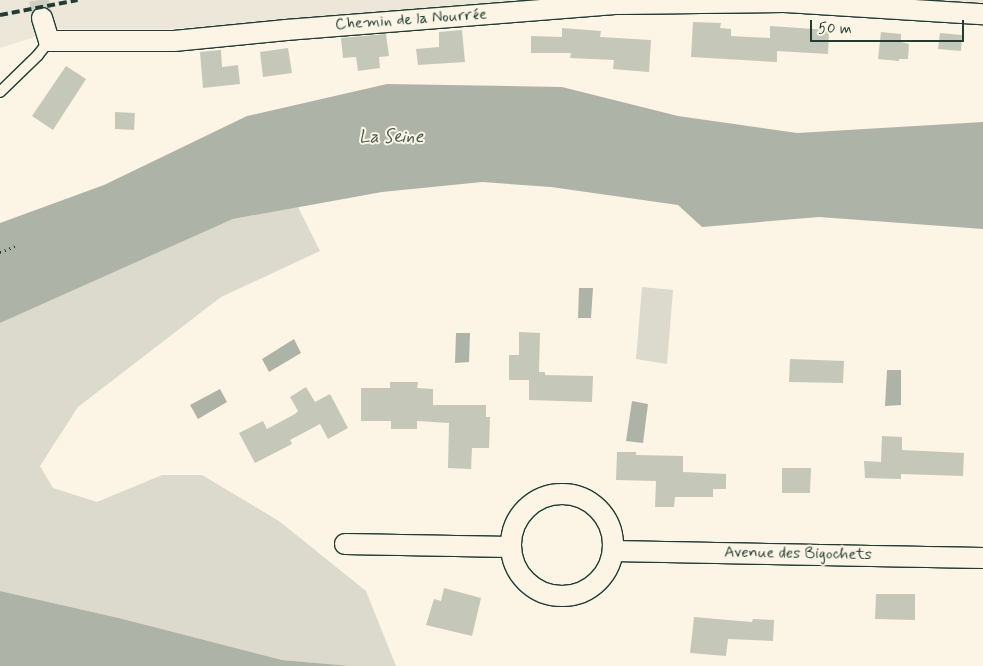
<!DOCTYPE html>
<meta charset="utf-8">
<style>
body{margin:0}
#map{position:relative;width:983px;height:666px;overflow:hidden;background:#fcf5e5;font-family:Mynerve,sans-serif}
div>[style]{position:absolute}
.built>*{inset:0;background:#ece7d8}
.green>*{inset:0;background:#dcdacc}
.water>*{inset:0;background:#aeb3a7}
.building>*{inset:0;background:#c5c7b9}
.street-tunnel>*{height:20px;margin-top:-10px;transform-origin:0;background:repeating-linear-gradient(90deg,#d0d0c2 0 20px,transparent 0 30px)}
.path>*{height:3px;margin-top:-1.5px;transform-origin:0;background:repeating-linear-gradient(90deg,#1f3d34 0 1px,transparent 0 5px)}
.roads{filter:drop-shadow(1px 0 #1f3d34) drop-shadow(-1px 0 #1f3d34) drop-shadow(0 1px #1f3d34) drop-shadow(0 -1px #1f3d34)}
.lane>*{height:10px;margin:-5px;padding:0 5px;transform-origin:5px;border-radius:5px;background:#fcf5e5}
.street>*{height:20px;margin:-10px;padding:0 10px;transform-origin:10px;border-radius:10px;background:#fcf5e5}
.street>.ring{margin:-10px;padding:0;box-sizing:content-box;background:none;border:20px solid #fcf5e5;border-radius:50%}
.rail>*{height:4px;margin-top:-2px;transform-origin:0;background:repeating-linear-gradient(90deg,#1f3d34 0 8px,transparent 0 12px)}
span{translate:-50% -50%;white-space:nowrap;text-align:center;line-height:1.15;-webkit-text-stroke:4px #fcf5e5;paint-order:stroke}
.street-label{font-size:16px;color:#1f3d34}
.water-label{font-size:18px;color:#435a51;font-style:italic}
.scale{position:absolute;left:810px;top:20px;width:154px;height:22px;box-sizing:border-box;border:2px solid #1f3d34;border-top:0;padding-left:6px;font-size:15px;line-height:18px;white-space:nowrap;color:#1f3d34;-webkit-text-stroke:4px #fcf5e5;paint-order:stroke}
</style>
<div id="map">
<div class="built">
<i style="clip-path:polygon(0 0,662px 0,166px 29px,60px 29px,0 48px)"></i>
<i style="clip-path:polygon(825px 0,983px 0,983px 5px)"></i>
</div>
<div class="green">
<i style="clip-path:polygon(298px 207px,320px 251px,221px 297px,78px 407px,40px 466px,53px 488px,97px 502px,162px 475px,202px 475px,279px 521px,366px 591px,396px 666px,351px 666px,282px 660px,119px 618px,0 591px,0 323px,233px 219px)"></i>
<i style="clip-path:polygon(642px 287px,673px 290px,667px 364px,636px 359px)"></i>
</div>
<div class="water">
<i style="clip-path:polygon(387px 84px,562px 87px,678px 116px,797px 133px,983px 122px,983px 229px,819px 217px,702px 227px,678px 205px,551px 187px,482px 182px,382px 192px,233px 219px,0 323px,0 223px,104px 185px,247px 116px)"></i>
<i style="clip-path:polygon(579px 288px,593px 288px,591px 318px,578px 318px)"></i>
<i style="clip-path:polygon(456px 333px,470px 333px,469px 362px,455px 363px)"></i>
<i style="clip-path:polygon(294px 339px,301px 353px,269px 372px,262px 359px)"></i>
<i style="clip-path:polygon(887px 370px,901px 370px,901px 405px,885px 406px)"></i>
<i style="clip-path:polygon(220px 389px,227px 402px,198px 419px,190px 405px)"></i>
<i style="clip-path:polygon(632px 401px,648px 404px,643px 443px,626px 441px)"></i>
<i style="clip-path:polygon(0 591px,119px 618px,282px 660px,351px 666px,0 666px)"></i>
</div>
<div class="building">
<i style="clip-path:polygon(693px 22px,721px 23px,720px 28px,731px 29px,731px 36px,770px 38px,770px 26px,829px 30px,828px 54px,777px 51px,777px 62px,691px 57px)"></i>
<i style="clip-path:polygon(562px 28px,601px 31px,600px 37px,651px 40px,649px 72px,613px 69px,614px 60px,570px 58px,571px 53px,531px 53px,531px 36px,562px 37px)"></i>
<i style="clip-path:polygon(462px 30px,465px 62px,418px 65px,416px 49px,439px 47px,439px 32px)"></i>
<i style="clip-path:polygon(881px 32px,901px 34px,901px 42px,909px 44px,908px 59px,899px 59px,899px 61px,878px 59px)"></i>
<i style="clip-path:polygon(940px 33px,962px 35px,961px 51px,938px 49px)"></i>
<i style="clip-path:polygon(386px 34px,389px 56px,379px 57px,380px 68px,358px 71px,356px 57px,343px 58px,341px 38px)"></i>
<i style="clip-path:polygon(288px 48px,292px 73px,263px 77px,260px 52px)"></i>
<i style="clip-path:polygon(221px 50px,222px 67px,238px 65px,240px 84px,203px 88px,200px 52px)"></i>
<i style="clip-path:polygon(66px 66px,86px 79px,53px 130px,32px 116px)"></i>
<i style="clip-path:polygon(115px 112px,135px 113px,134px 130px,115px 129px)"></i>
<i style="clip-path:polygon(519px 332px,540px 333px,539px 372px,545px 372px,545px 375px,593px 376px,592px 402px,529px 400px,529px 380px,509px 380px,509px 355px,519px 355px)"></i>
<i style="clip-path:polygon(790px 359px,844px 361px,843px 383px,789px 382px)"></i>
<i style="clip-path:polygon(390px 382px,418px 382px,417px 388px,433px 389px,433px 405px,486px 405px,486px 417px,490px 417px,489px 448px,472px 448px,471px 469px,448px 468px,449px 423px,417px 421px,417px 429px,391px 429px,391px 421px,361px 421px,361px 388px,390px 388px)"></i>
<i style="clip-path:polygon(306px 387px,315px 402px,330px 394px,348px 428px,328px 439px,320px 424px,290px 440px,292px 444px,255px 463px,239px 433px,263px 421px,267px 429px,295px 414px,298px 411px,290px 397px)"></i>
<i style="clip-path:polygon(882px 436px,902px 437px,902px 450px,964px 453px,963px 476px,901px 474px,901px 479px,865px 478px,864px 461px,881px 462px)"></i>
<i style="clip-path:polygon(617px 452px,636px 452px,636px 455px,683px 456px,683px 472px,726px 474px,726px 489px,713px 489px,713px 497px,675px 497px,674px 507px,655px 507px,656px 481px,616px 480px)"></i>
<i style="clip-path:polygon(782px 468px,811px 468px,810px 493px,782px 493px)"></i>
<i style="clip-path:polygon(444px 588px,481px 598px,472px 636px,426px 625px,434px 599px,441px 601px)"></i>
<i style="clip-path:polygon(876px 594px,915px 594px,915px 620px,875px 619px)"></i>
<i style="clip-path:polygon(694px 617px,752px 622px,753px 619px,774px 620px,773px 641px,728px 639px,726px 656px,690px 653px)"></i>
</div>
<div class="street-tunnel">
<i style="left:39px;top:0;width:18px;rotate:81deg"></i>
</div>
<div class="path">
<i style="left:0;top:252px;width:17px;rotate:-21deg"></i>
</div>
<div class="roads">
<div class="lane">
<i style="left:0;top:92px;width:53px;rotate:-44.2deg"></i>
<i style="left:38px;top:55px;width:18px;rotate:-52deg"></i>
</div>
<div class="street">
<i style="left:42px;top:18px;width:24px;rotate:73deg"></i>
<i style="left:49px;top:41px;width:125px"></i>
<i style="left:174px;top:41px;width:113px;rotate:-5.6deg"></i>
<i style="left:286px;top:30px;width:333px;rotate:-4.5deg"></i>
<i style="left:618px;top:4px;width:166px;rotate:-0.7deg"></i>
<i style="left:784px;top:2px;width:199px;rotate:3.5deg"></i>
<i class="ring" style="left:511px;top:494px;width:82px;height:82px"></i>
<i style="left:345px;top:544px;width:166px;rotate:1deg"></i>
<i style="left:613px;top:551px;width:370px;rotate:1.1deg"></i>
</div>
</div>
<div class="rail">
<i style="left:0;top:15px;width:79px;rotate:-10.9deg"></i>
</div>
<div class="street-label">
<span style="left:411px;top:20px;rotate:-4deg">Chemin de la Nourrée</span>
<span style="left:798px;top:554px;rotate:1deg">Avenue des Bigochets</span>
</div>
<div class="water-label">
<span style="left:391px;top:137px">La Seine</span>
</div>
<div class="scale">50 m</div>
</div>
